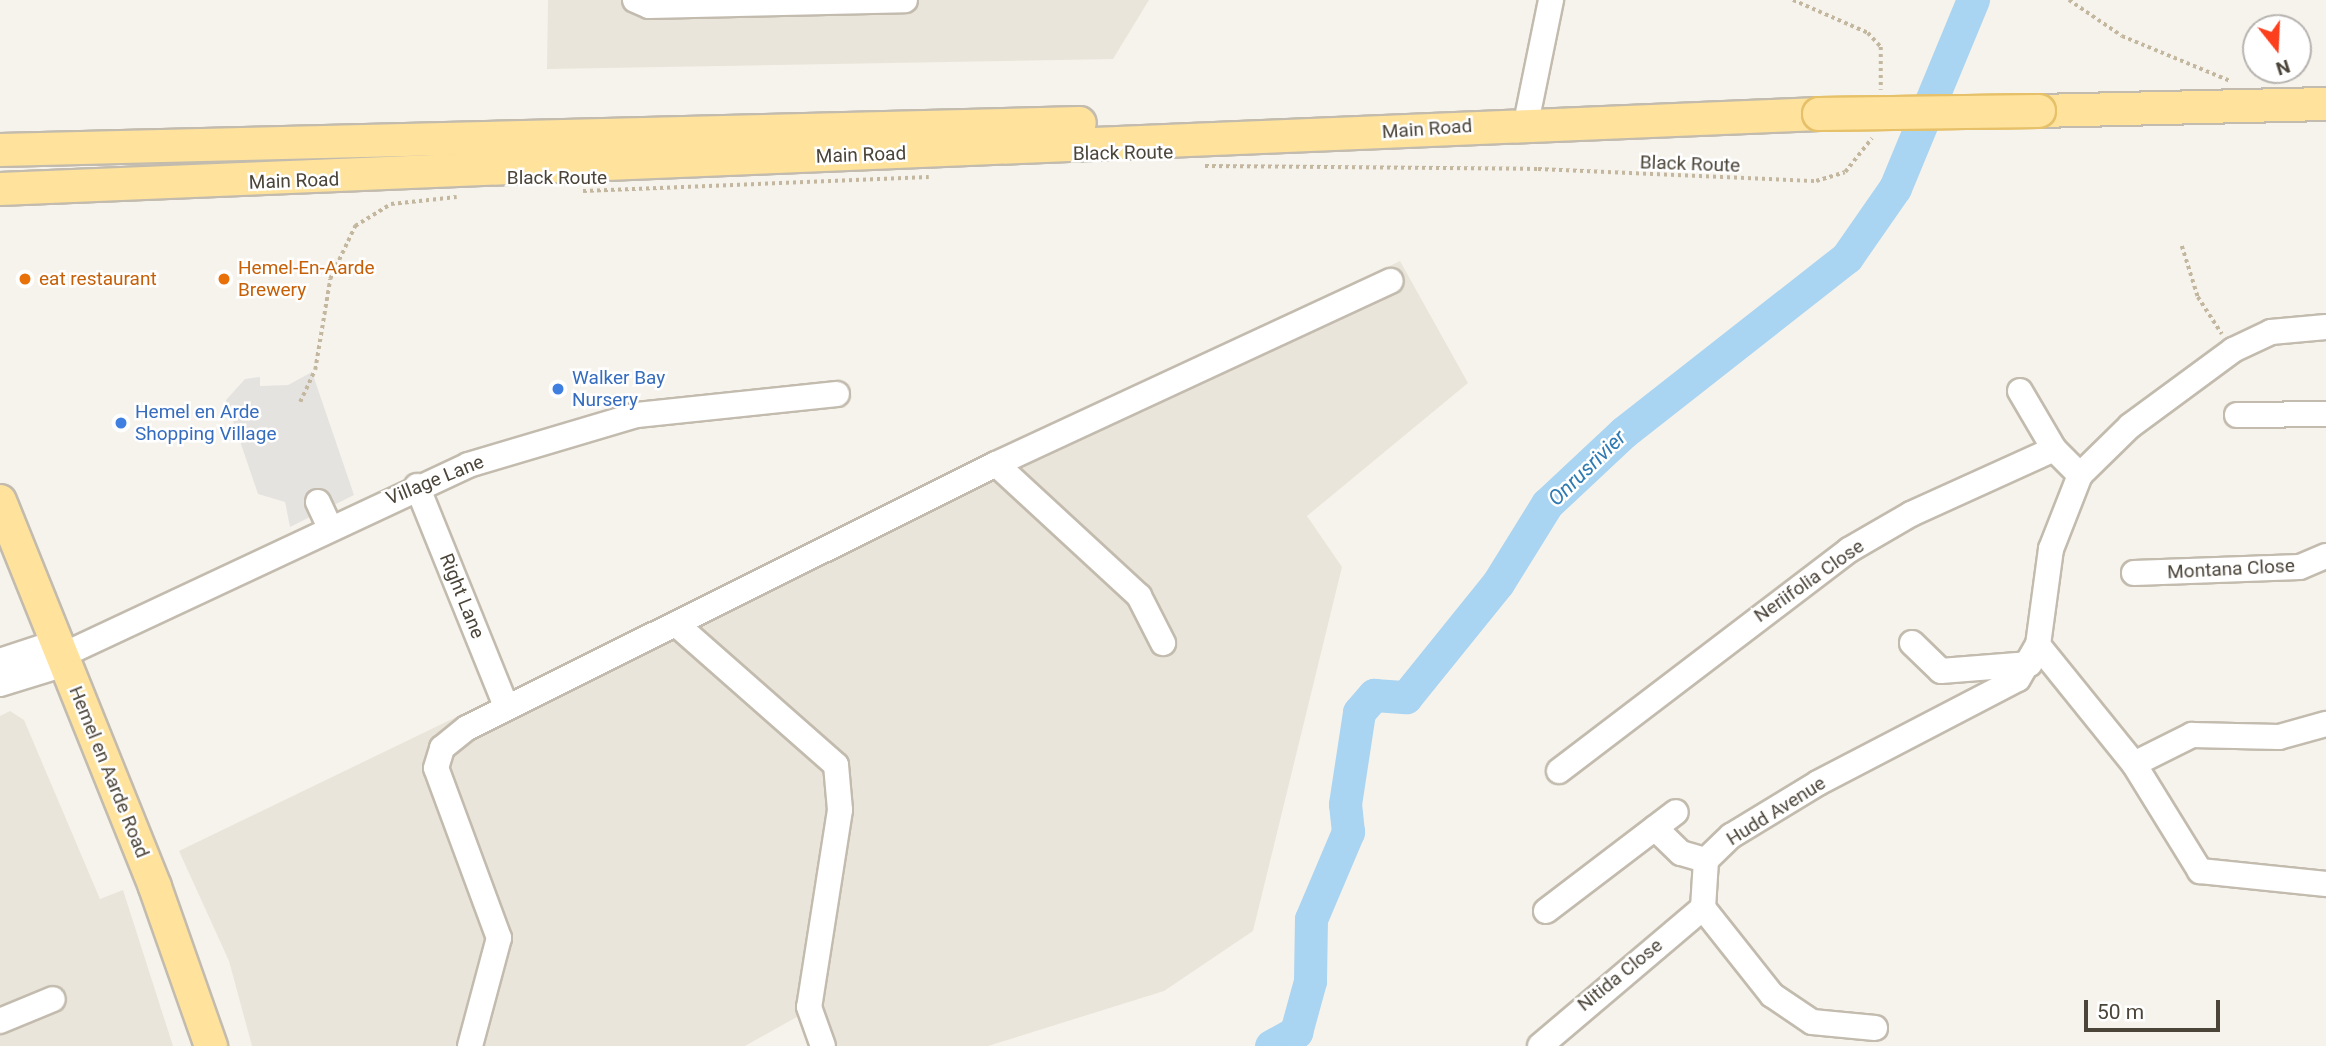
<!DOCTYPE html>
<style>
body{margin:0}
#map{position:relative;width:2326px;height:1046px;overflow:hidden;background:#f6f3ec;font-family:Roboto,sans-serif}
div>[style]{position:absolute}
.residential>*{inset:0;background:#eae5da}
.parking>*{inset:0;background:#e5e3e0}
.river>*{height:33px;margin:-16.5px;padding:0 16.5px;transform-origin:16.5px;border-radius:16.5px;background:#a9d4f2}
.path>*{height:3.5px;margin-top:-1.75px;transform-origin:0;background:repeating-linear-gradient(90deg,#c4b79f 0 3.5px,transparent 0 7px)}
.roads{filter:drop-shadow(2px 0 #c2bbae) drop-shadow(-2px 0 #c2bbae) drop-shadow(0 2px #c2bbae) drop-shadow(0 -2px #c2bbae)}
.minor>*{height:24px;margin:-12px;padding:0 12px;transform-origin:12px;border-radius:12px;background:#fff}
.major>*{height:32px;margin:-16px;padding:0 16px;transform-origin:16px;border-radius:16px;background:#ffe39c}
.bridges{filter:drop-shadow(2px 0 #e6c16a) drop-shadow(-2px 0 #e6c16a) drop-shadow(0 2px #e6c16a) drop-shadow(0 -2px #e6c16a)}
.major-bridge>*{height:32px;margin:-16px;padding:0 16px;transform-origin:16px;border-radius:16px;background:#ffe39c}
.dots>*{width:19px;height:19px;translate:-50% -50%;box-sizing:border-box;border:4px solid #fff;border-radius:50%}
span{translate:-50% -50%;white-space:nowrap;text-align:center;line-height:1.15;-webkit-text-stroke:5px #fff;paint-order:stroke}
.street-label{font-size:19px;color:#4b4439}
.food-label{font-size:19px;color:#c56008}
.left{translate:0 -50%;text-align:left}
.shop-label{font-size:19px;color:#366cbe}
.water-label{font-size:21px;color:#2e7ab2;font-style:italic}
.north{position:absolute;left:2242px;top:14px;width:70px;height:70px;box-sizing:border-box;background:#fff;border:2px solid #b7b4b0;border-radius:50%;rotate:162deg;font-size:19px;font-weight:700;line-height:28px;text-align:center;color:#4b4439}
.north::after{content:'';display:block;margin:auto;width:24px;height:32px;background:#fc3f1d;clip-path:polygon(50% 0,100% 100%,50% 72%,0 100%)}
.scale{position:absolute;left:2084px;top:1000px;width:136px;height:32px;box-sizing:border-box;border:4px solid #4b4439;border-top:0;padding-left:9px;font-size:21px;line-height:24px;white-space:nowrap;color:#4b4439;-webkit-text-stroke:5px #fff;paint-order:stroke}
</style>
<div id="map">
<div class="residential">
<i style="clip-path:polygon(548px 0,1149px 0,1113px 59px,547px 69px)"></i>
<i style="clip-path:polygon(1400px 261px,1468px 383px,1307px 516px,1342px 567px,1253px 931px,1164px 991px,988px 1046px,837px 1046px,811px 1009px,745px 1046px,252px 1046px,229px 961px,179px 851px)"></i>
<i style="clip-path:polygon(10px 711px,24px 720px,100px 899px,123px 890px,173px 1046px,0 1046px,0 716px)"></i>
</div>
<div class="parking">
<i style="clip-path:polygon(312px 372px,354px 495px,290px 527px,285px 502px,258px 494px,226px 400px,245px 379px,260px 377px,260px 386px,288px 385px)"></i>
</div>
<div class="river">
<i style="left:1271px;top:1046px;width:29px;rotate:-29deg"></i>
<i style="left:1296px;top:1032px;width:53px;rotate:-74.6deg"></i>
<i style="left:1310px;top:981px;width:62px;rotate:-89.1deg"></i>
<i style="left:1311px;top:919px;width:95px;rotate:-67deg"></i>
<i style="left:1348px;top:832px;width:28px;rotate:-96deg"></i>
<i style="left:1345px;top:804px;width:93px;rotate:-81.3deg"></i>
<i style="left:1359px;top:712px;width:23px;rotate:-49deg"></i>
<i style="left:1374px;top:695px;width:32px;rotate:4deg"></i>
<i style="left:1406px;top:697px;width:146px;rotate:-51.1deg"></i>
<i style="left:1498px;top:583px;width:93px;rotate:-58.2deg"></i>
<i style="left:1547px;top:504px;width:105px;rotate:-43.1deg"></i>
<i style="left:1624px;top:432px;width:283px;rotate:-38.1deg"></i>
<i style="left:1847px;top:257px;width:84px;rotate:-55.2deg"></i>
<i style="left:1895px;top:188px;width:204px;rotate:-67.5deg"></i>
</div>
<div class="path">
<i style="left:1793px;top:0;width:82px;rotate:23.7deg"></i>
<i style="left:1868px;top:33px;width:19px;rotate:47deg"></i>
<i style="left:1881px;top:47px;width:43px;rotate:90deg"></i>
<i style="left:2069px;top:0;width:64px;rotate:34.2deg"></i>
<i style="left:2122px;top:36px;width:117px;rotate:22.6deg"></i>
<i style="left:1205px;top:166px;width:333px;rotate:0.5deg"></i>
<i style="left:1538px;top:169px;width:278px;rotate:2.5deg"></i>
<i style="left:1816px;top:181px;width:30px;rotate:-17deg"></i>
<i style="left:1845px;top:172px;width:43px;rotate:-51.5deg"></i>
<i style="left:583px;top:191px;width:346px;rotate:-2.3deg"></i>
<i style="left:2182px;top:246px;width:53px;rotate:72.6deg"></i>
<i style="left:2198px;top:297px;width:44px;rotate:57deg"></i>
<i style="left:300px;top:402px;width:35px;rotate:-65deg"></i>
<i style="left:315px;top:370px;width:92px;rotate:-80.6deg"></i>
<i style="left:330px;top:279px;width:59px;rotate:-64.7deg"></i>
<i style="left:355px;top:226px;width:42px;rotate:-31.4deg"></i>
<i style="left:391px;top:204px;width:66px;rotate:-6.1deg"></i>
</div>
<div class="roads">
<div class="minor">
<i style="left:635px;top:0;width:15px;rotate:23deg"></i>
<i style="left:649px;top:6px;width:256px;rotate:-1.3deg"></i>
<i style="left:1526px;top:123px;width:126px;rotate:-78.5deg"></i>
<i style="left:2020px;top:391px;width:67px;rotate:59.6deg"></i>
<i style="left:2054px;top:449px;width:37px;rotate:45deg"></i>
<i style="left:2237px;top:415px;width:89px;rotate:-0.6deg"></i>
<i style="left:996px;top:464px;width:435px;rotate:-24.9deg"></i>
<i style="left:417px;top:486px;width:237px;rotate:68deg"></i>
<i style="left:318px;top:502px;width:29px;rotate:65deg"></i>
<i style="left:2134px;top:573px;width:166px;rotate:-2.1deg"></i>
<i style="left:2300px;top:567px;width:28px;rotate:-23deg"></i>
<i style="left:676px;top:624px;width:213px;rotate:41.4deg"></i>
<i style="left:836px;top:765px;width:45px;rotate:84.9deg"></i>
<i style="left:840px;top:810px;width:199px;rotate:98.9deg"></i>
<i style="left:809px;top:1007px;width:41px;rotate:70.3deg"></i>
<i style="left:1912px;top:643px;width:40px;rotate:44deg"></i>
<i style="left:1941px;top:671px;width:89px;rotate:-4.5deg"></i>
<i style="left:2038px;top:645px;width:153px;rotate:51.1deg"></i>
<i style="left:2134px;top:764px;width:126px;rotate:58.3deg"></i>
<i style="left:2200px;top:871px;width:127px;rotate:5.9deg"></i>
<i style="left:61px;top:656px;width:450px;rotate:-25.1deg"></i>
<i style="left:468px;top:465px;width:176px;rotate:-16.5deg"></i>
<i style="left:637px;top:415px;width:201px;rotate:-6deg"></i>
<i style="left:0;top:661px;width:60px;rotate:-18.4deg"></i>
<i style="left:0;top:684px;width:68px;rotate:-17.1deg"></i>
<i style="left:2134px;top:764px;width:65px;rotate:-26.6deg"></i>
<i style="left:2192px;top:735px;width:87px;rotate:1.3deg"></i>
<i style="left:2279px;top:737px;width:49px;rotate:-15.5deg"></i>
<i style="left:1559px;top:771px;width:365px;rotate:-37.3deg"></i>
<i style="left:1849px;top:550px;width:72px;rotate:-30.1deg"></i>
<i style="left:1911px;top:514px;width:157px;rotate:-24.4deg"></i>
<i style="left:1655px;top:828px;width:36px;rotate:44deg"></i>
<i style="left:1681px;top:853px;width:26px;rotate:16deg"></i>
<i style="left:1546px;top:911px;width:163px;rotate:-37.3deg"></i>
<i style="left:0;top:1021px;width:57px;rotate:-22.5deg"></i>
<i style="left:1875px;top:1028px;width:63px;rotate:-174.6deg"></i>
<i style="left:1812px;top:1022px;width:48px;rotate:-146deg"></i>
<i style="left:1772px;top:995px;width:111px;rotate:-128.4deg"></i>
<i style="left:1703px;top:908px;width:48px;rotate:-86.4deg"></i>
<i style="left:1706px;top:860px;width:35px;rotate:-44deg"></i>
<i style="left:1731px;top:836px;width:102px;rotate:-31.3deg"></i>
<i style="left:1818px;top:783px;width:225px;rotate:-27.5deg"></i>
<i style="left:2018px;top:679px;width:39px;rotate:-60deg"></i>
<i style="left:2038px;top:645px;width:97px;rotate:-82.3deg"></i>
<i style="left:2051px;top:549px;width:79px;rotate:-68.6deg"></i>
<i style="left:2080px;top:475px;width:70px;rotate:-44.4deg"></i>
<i style="left:2130px;top:426px;width:128px;rotate:-36.4deg"></i>
<i style="left:2233px;top:350px;width:42px;rotate:-25.3deg"></i>
<i style="left:2271px;top:332px;width:55px;rotate:-5.2deg"></i>
<i style="left:470px;top:1046px;width:112px;rotate:-75deg"></i>
<i style="left:499px;top:938px;width:181px;rotate:-110.3deg"></i>
<i style="left:436px;top:768px;width:21px;rotate:-73deg"></i>
<i style="left:442px;top:748px;width:32px;rotate:-39deg"></i>
<i style="left:467px;top:728px;width:591px;rotate:-26.52deg"></i>
<i style="left:996px;top:464px;width:195px;rotate:42.7deg"></i>
<i style="left:1139px;top:596px;width:53px;rotate:62.9deg"></i>
<i style="left:1540px;top:1046px;width:214px;rotate:-40.3deg"></i>
</div>
<div class="major">
<i style="left:2039px;top:111px;width:287px;rotate:-1.4deg"></i>
<i style="left:0;top:150px;width:1080px;rotate:-1.43deg"></i>
<i style="left:0;top:189px;width:1821px;rotate:-2.36deg"></i>
<i style="left:0;top:501px;width:416px;rotate:68.1deg"></i>
<i style="left:155px;top:887px;width:169px;rotate:70.6deg"></i>
</div>
</div>
<div class="bridges">
<div class="major-bridge">
<i style="left:1819px;top:114px;width:220px;rotate:-0.8deg"></i>
</div>
</div>
<div class="dots">
<i style="left:25px;top:279px;background:#e8710a"></i>
<i style="left:224px;top:279px;background:#e8710a"></i>
<i style="left:558px;top:389px;background:#3f7fe0"></i>
<i style="left:121px;top:423px;background:#3f7fe0"></i>
</div>
<div class="street-label">
<span style="left:1427px;top:129px;rotate:-4deg">Main Road</span>
<span style="left:1123px;top:153px;rotate:-1deg">Black Route</span>
<span style="left:861px;top:155px;rotate:-2deg">Main Road</span>
<span style="left:1690px;top:164px;rotate:2deg">Black Route</span>
<span style="left:557px;top:178px">Black Route</span>
<span style="left:294px;top:181px;rotate:-2deg">Main Road</span>
<span style="left:435px;top:480px;rotate:-22deg">Village Lane</span>
<span style="left:2231px;top:569px;rotate:-3deg">Montana Close</span>
<span style="left:1809px;top:581px;rotate:-35deg">Neriifolia Close</span>
<span style="left:462px;top:596px;rotate:68deg">Right Lane</span>
<span style="left:109px;top:772px;rotate:68deg">Hemel en Aarde Road</span>
<span style="left:1776px;top:811px;rotate:-32deg">Hudd Avenue</span>
<span style="left:1620px;top:975px;rotate:-39deg">Nitida Close</span>
</div>
<div class="food-label">
<span class="left" style="left:238px;top:279px">Hemel-En-Aarde<br>Brewery</span>
<span class="left" style="left:39px;top:279px">eat restaurant</span>
</div>
<div class="shop-label">
<span class="left" style="left:572px;top:389px">Walker Bay<br>Nursery</span>
<span class="left" style="left:135px;top:423px">Hemel en Arde<br>Shopping Village</span>
</div>
<div class="water-label">
<span style="left:1587px;top:468px;rotate:-44deg">Onrusrivier</span>
</div>
<div class="north">N</div>
<div class="scale">50 m</div>
</div>
